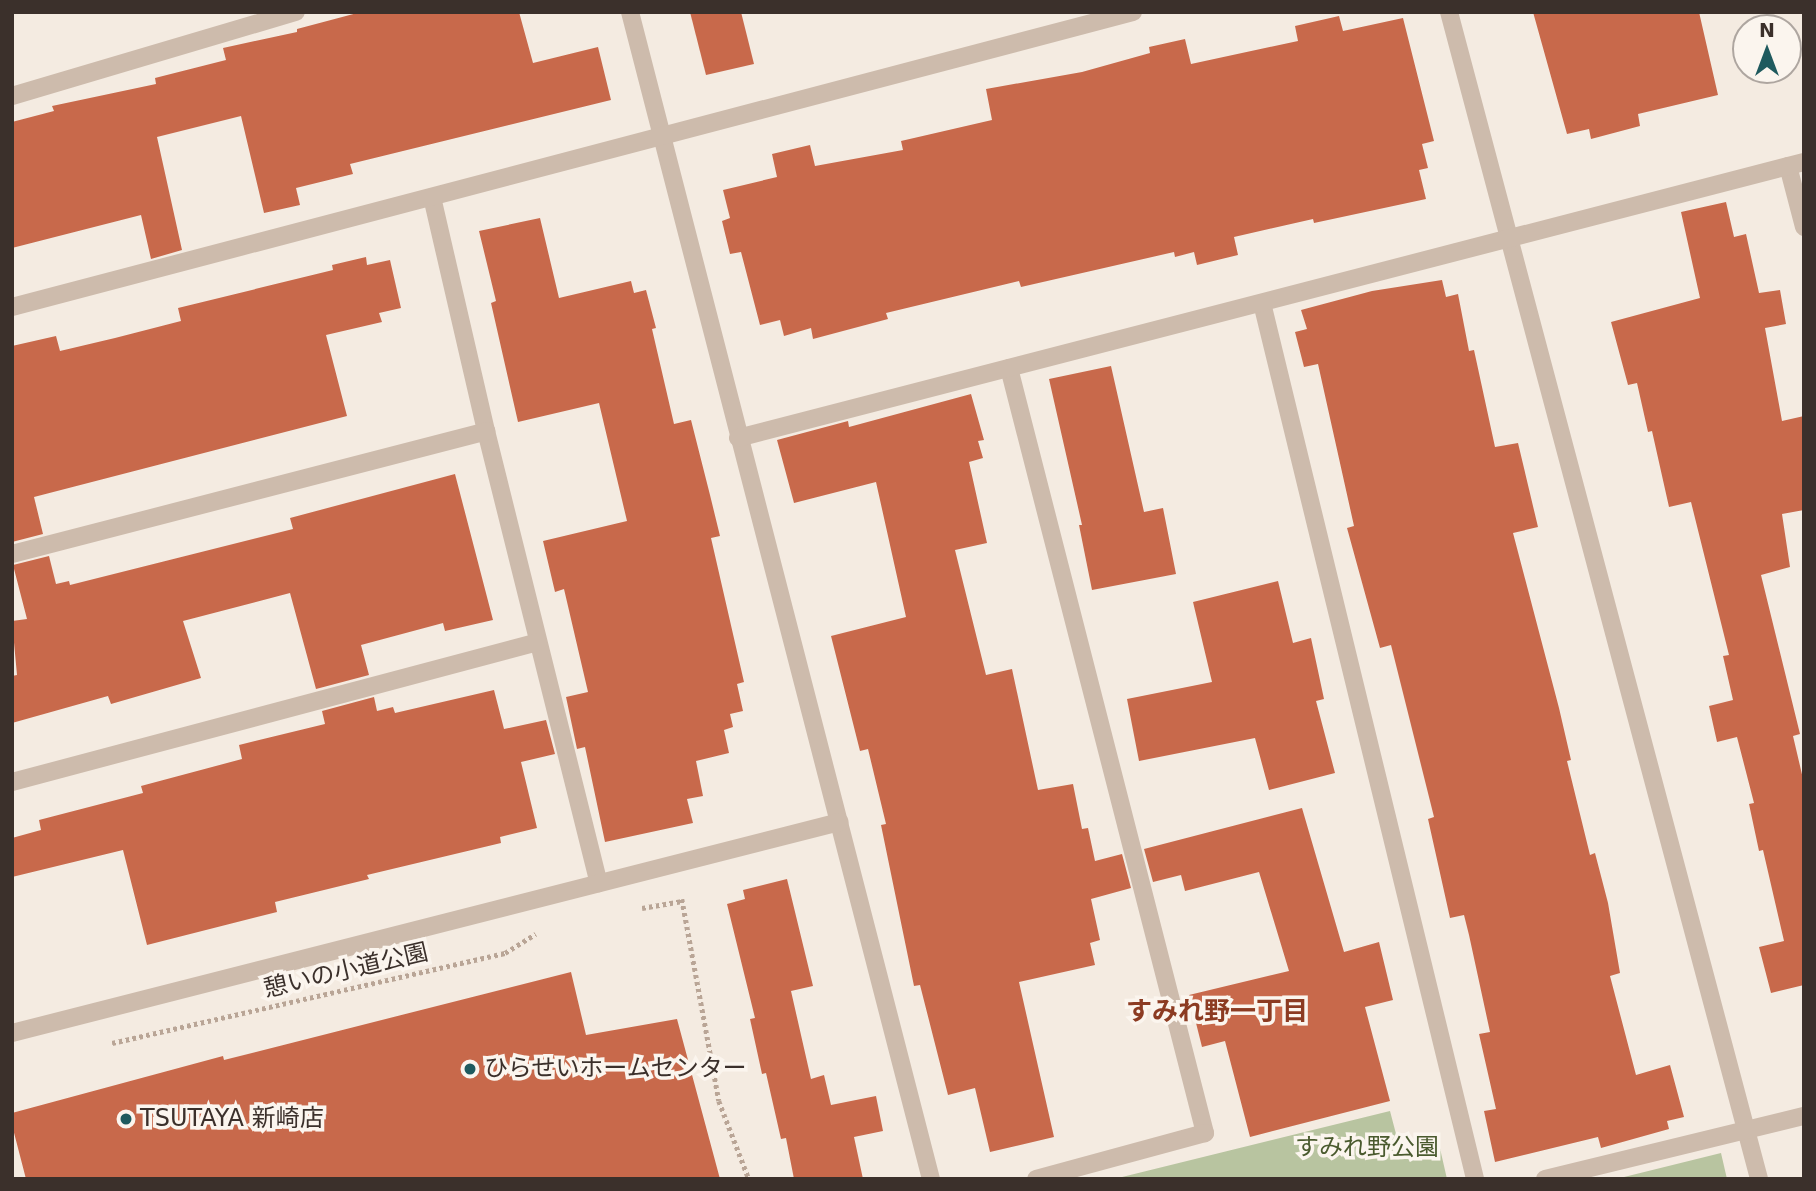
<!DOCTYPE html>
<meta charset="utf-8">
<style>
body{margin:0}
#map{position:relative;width:1816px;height:1191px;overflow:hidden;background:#f4ebe1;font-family:"DejaVu Sans","Noto Sans JP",sans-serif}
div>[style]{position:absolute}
.green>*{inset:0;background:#b8c4a0}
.building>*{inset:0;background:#c8694b}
.path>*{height:4.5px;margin-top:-2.25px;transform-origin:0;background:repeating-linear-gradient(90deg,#b9a596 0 3.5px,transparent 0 7px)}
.minor>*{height:18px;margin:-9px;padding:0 9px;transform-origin:9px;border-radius:9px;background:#cdbbac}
.dots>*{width:19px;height:19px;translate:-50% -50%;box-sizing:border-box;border:4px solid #fbf5ee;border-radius:50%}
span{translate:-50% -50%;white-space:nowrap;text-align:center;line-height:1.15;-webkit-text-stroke:7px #fbf5ee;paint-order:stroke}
.street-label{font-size:24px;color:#3b302b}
.poi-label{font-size:24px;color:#3b302b}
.left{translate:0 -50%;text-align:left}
.park-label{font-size:24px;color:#4a5a2e}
.neighbourhood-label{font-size:26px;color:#8c3b22;font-weight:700}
.frame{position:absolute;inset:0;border:14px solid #3b302b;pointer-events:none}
.north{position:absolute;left:1732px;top:14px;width:70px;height:70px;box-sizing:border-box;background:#fbf5ee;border:2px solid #aea6a0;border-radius:50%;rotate:0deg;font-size:19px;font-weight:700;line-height:28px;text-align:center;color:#3b302b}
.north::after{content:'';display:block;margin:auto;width:24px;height:32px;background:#1f5a5e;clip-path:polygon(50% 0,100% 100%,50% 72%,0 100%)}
</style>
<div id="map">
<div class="green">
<i style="clip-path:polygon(1390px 1111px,1401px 1153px,1439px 1144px,1447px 1179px,1114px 1179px)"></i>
<i style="clip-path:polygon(1721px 1153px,1727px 1179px,1616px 1179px)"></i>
</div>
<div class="building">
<i style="clip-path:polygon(361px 12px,519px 12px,533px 63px,598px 47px,611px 100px,350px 164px,353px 174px,296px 188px,300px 205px,264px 213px,241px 116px,157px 137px,182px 250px,151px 259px,141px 215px,12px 248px,12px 122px,54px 111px,52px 106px,156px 84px,155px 78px,226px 60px,223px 48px,297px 32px,297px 29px)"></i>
<i style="clip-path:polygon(690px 12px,741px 12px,754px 64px,706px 75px)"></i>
<i style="clip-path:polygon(1533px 12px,1699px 12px,1718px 95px,1638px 114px,1640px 126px,1591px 139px,1589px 129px,1567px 134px)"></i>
<i style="clip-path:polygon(1339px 16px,1343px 31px,1403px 18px,1434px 141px,1422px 144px,1428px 168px,1419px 170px,1426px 199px,1314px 223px,1313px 219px,1234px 237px,1238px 255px,1197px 265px,1194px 252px,1175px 257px,1174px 252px,1021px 287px,1019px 281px,886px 313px,888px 319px,813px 339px,811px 328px,784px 336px,780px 320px,760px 325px,741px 252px,730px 254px,722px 221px,730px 218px,723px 190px,777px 177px,772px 154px,810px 145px,815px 166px,903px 150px,901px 141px,992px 120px,986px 89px,1082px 72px,1150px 53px,1149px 47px,1185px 39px,1191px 64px,1298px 41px,1295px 26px)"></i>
<i style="clip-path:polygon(1726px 202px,1734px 237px,1746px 234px,1759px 293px,1780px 290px,1786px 324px,1765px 328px,1782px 421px,1804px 416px,1804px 510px,1782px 514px,1790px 567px,1761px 575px,1800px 734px,1793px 736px,1804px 783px,1804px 985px,1771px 993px,1759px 947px,1784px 941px,1763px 850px,1759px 851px,1749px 804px,1754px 803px,1737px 737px,1717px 742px,1709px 706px,1733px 700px,1723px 656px,1729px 655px,1691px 502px,1669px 507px,1652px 431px,1648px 432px,1637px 383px,1628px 385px,1611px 322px,1700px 298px,1681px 212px)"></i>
<i style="clip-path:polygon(540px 218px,559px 298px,631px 281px,634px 293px,646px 290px,656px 328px,652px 329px,674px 424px,691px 420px,710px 495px,720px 536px,711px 538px,744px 682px,737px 684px,743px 711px,730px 714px,733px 727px,724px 730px,729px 753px,696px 761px,703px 796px,687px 799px,693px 823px,605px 842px,585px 747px,577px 749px,566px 697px,588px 692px,564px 589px,555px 592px,543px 541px,627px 521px,599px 403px,518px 422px,491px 303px,496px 301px,479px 231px)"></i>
<i style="clip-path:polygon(366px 257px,367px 265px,390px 260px,401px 308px,379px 313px,382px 322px,326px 335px,347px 416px,34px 497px,43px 534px,12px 542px,12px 346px,56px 336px,60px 351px,115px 338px,181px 321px,178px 308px,333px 270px,332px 265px)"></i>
<i style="clip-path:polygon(1442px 280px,1446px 297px,1458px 294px,1469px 351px,1474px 350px,1495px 447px,1518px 443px,1538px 527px,1513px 533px,1559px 708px,1571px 760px,1567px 761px,1590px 855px,1595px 853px,1608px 903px,1620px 973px,1610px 976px,1636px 1075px,1670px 1065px,1684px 1117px,1667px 1121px,1669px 1129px,1601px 1148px,1598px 1137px,1495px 1162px,1484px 1111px,1496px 1109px,1479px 1034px,1490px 1032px,1469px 935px,1464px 915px,1450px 918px,1428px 819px,1434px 817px,1391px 645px,1380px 648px,1347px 528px,1354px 526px,1318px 364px,1304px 367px,1295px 332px,1307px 329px,1301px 310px,1372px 291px)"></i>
<i style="clip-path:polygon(1111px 366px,1144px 512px,1163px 508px,1176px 574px,1092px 590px,1079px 525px,1082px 525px,1049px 379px)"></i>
<i style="clip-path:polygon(971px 394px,984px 440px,978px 441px,983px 458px,969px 462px,987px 543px,955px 550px,986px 675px,1012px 669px,1038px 790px,1073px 784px,1082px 829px,1088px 828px,1095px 861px,1122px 854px,1131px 888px,1091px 899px,1100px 940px,1090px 943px,1095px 965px,1019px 982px,1054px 1137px,990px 1152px,975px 1088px,948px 1095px,920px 985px,914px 986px,881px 825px,886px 824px,868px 749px,860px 751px,831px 636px,906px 617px,876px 482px,794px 503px,777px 440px,848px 421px,849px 427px)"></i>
<i style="clip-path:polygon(455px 474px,493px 620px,445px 631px,443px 623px,361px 645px,369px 675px,316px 689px,290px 593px,183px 621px,201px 678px,111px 704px,108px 696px,12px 723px,12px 676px,17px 675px,12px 621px,27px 619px,13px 565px,49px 556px,56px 584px,69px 581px,70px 585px,293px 529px,290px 518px)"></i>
<i style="clip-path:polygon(1278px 581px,1293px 643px,1311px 638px,1324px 699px,1316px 701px,1335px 773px,1269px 790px,1255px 738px,1139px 761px,1127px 699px,1212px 682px,1193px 602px)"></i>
<i style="clip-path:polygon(494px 690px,504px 729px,546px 720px,555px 754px,521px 762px,537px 828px,500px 837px,501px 843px,367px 875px,369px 879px,275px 902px,277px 912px,147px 945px,123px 850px,12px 877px,12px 838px,41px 830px,39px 820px,143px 793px,141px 786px,242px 759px,239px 745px,325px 724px,322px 711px,374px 697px,377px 711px,393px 707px,395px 713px)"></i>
<i style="clip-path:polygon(1302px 808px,1344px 952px,1379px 942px,1393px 1000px,1365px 1007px,1390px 1101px,1250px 1137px,1225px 1041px,1202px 1047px,1189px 995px,1289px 971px,1259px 872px,1185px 891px,1181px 875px,1153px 882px,1144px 849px)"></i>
<i style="clip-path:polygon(787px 879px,813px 986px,791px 991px,811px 1079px,824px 1075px,831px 1105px,876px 1096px,883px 1131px,854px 1137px,863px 1179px,794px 1179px,786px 1138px,781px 1139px,766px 1073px,762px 1074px,750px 1019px,755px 1018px,727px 904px,745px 899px,743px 890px)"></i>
<i style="clip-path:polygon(571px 972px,586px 1035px,677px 1019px,720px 1179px,26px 1179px,12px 1125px,12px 1113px,223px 1056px,224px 1060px)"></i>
</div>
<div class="path">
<i style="left:682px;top:899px;width:205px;rotate:79.6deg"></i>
<i style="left:719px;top:1101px;width:84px;rotate:69deg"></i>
<i style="left:642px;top:908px;width:41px;rotate:-9.9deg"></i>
<i style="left:112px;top:1043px;width:403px;rotate:-12.9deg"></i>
<i style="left:505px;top:953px;width:36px;rotate:-32deg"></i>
</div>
<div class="minor">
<i style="left:630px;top:12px;width:1205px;rotate:75.54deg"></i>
<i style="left:1449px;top:12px;width:1207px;rotate:75.12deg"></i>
<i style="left:12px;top:96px;width:296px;rotate:-16.5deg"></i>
<i style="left:1788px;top:166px;width:63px;rotate:75.3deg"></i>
<i style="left:432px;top:197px;width:240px;rotate:77deg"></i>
<i style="left:486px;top:431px;width:466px;rotate:76deg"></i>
<i style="left:1262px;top:303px;width:902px;rotate:76.33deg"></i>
<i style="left:12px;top:307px;width:1159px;rotate:-14.74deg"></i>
<i style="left:1009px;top:368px;width:790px;rotate:75.63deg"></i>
<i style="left:1205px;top:1133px;width:175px;rotate:164.8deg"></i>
<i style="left:738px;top:438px;width:1101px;rotate:-14.52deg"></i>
<i style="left:12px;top:554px;width:490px;rotate:-14.5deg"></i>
<i style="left:12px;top:782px;width:544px;rotate:-14.9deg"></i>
<i style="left:12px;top:1033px;width:854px;rotate:-14.3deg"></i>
<i style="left:1545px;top:1179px;width:267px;rotate:-13.7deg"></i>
</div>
<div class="dots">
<i style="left:470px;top:1069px;background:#1f5a5e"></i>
<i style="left:126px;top:1119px;background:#1f5a5e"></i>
</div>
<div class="street-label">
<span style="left:346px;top:971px;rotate:-13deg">憩いの小道公園</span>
</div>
<div class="poi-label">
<span class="left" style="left:484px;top:1069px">ひらせいホームセンター</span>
<span class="left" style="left:140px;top:1119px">TSUTAYA 新崎店</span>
</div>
<div class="park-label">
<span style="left:1367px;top:1148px">すみれ野公園</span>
</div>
<div class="neighbourhood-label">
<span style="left:1217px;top:1012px">すみれ野一丁目</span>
</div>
<div class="frame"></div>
<div class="north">N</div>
</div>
